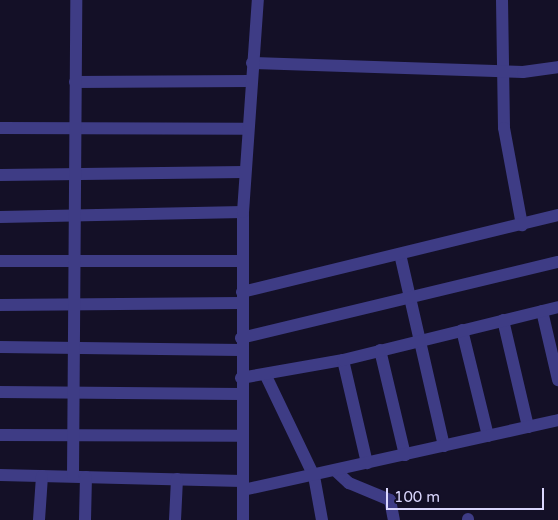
<!DOCTYPE html>
<style>
body{margin:0}
#map{position:relative;width:558px;height:520px;overflow:hidden;background:#141027;font-family:"Varela Round",sans-serif}
div>[style]{position:absolute}
.minor>*{height:12px;margin:-6px;padding:0 6px;transform-origin:6px;border-radius:6px;background:#3e3c85}
span{translate:-50% -50%;white-space:nowrap;text-align:center;line-height:1.15;-webkit-text-stroke:4px #141027;paint-order:stroke}
.scale{position:absolute;left:386px;top:488px;width:158px;height:22px;box-sizing:border-box;border:2px solid #dbd7fe;border-top:0;padding-left:6px;font-size:15px;line-height:18px;white-space:nowrap;color:#dbd7fe;-webkit-text-stroke:4px #141027;paint-order:stroke}
</style>
<div id="map">
<div class="minor">
<i style="left:502px;top:0;width:128px;rotate:89.1deg"></i>
<i style="left:504px;top:128px;width:99px;rotate:79.5deg"></i>
<i style="left:252px;top:63px;width:271px;rotate:1.9deg"></i>
<i style="left:523px;top:72px;width:35px;rotate:-8deg"></i>
<i style="left:75px;top:82px;width:175px;rotate:-0.3deg"></i>
<i style="left:0;top:128px;width:247px;rotate:0.2deg"></i>
<i style="left:0;top:175px;width:244px;rotate:-0.7deg"></i>
<i style="left:0;top:217px;width:243px;rotate:-1.2deg"></i>
<i style="left:400px;top:254px;width:197px;rotate:77.1deg"></i>
<i style="left:0;top:261px;width:243px"></i>
<i style="left:242px;top:292px;width:325px;rotate:-13.7deg"></i>
<i style="left:0;top:305px;width:241px;rotate:-0.5deg"></i>
<i style="left:542px;top:311px;width:71px;rotate:76.9deg"></i>
<i style="left:503px;top:320px;width:110px;rotate:76.8deg"></i>
<i style="left:462px;top:330px;width:109px;rotate:76.2deg"></i>
<i style="left:241px;top:338px;width:326px;rotate:-13.5deg"></i>
<i style="left:0;top:347px;width:241px;rotate:0.7deg"></i>
<i style="left:380px;top:350px;width:108px;rotate:76.6deg"></i>
<i style="left:343px;top:360px;width:106px;rotate:76.9deg"></i>
<i style="left:266px;top:376px;width:111px;rotate:64.4deg"></i>
<i style="left:314px;top:476px;width:45px;rotate:79.7deg"></i>
<i style="left:241px;top:378px;width:104px;rotate:-10deg"></i>
<i style="left:343px;top:360px;width:221px;rotate:-13.8deg"></i>
<i style="left:0;top:392px;width:241px;rotate:0.5deg"></i>
<i style="left:0;top:435px;width:242px;rotate:0.2deg"></i>
<i style="left:336px;top:471px;width:18px;rotate:43deg"></i>
<i style="left:349px;top:483px;width:44px;rotate:22.5deg"></i>
<i style="left:390px;top:500px;width:20px;rotate:79deg"></i>
<i style="left:0;top:475px;width:242px;rotate:1.4deg"></i>
<i style="left:73px;top:476px;width:476px;rotate:-89.6deg"></i>
<i style="left:243px;top:490px;width:323px;rotate:-12.5deg"></i>
<i style="left:468px;top:519px;width:1px;rotate:90deg"></i>
<i style="left:39px;top:520px;width:44px;rotate:-86.1deg"></i>
<i style="left:85px;top:520px;width:43px;rotate:-88.7deg"></i>
<i style="left:175px;top:520px;width:41px;rotate:-87.2deg"></i>
<i style="left:243px;top:520px;width:308px;rotate:-90deg"></i>
<i style="left:243px;top:212px;width:213px;rotate:-86deg"></i>
</div>
<div class="scale">100 m</div>
</div>
